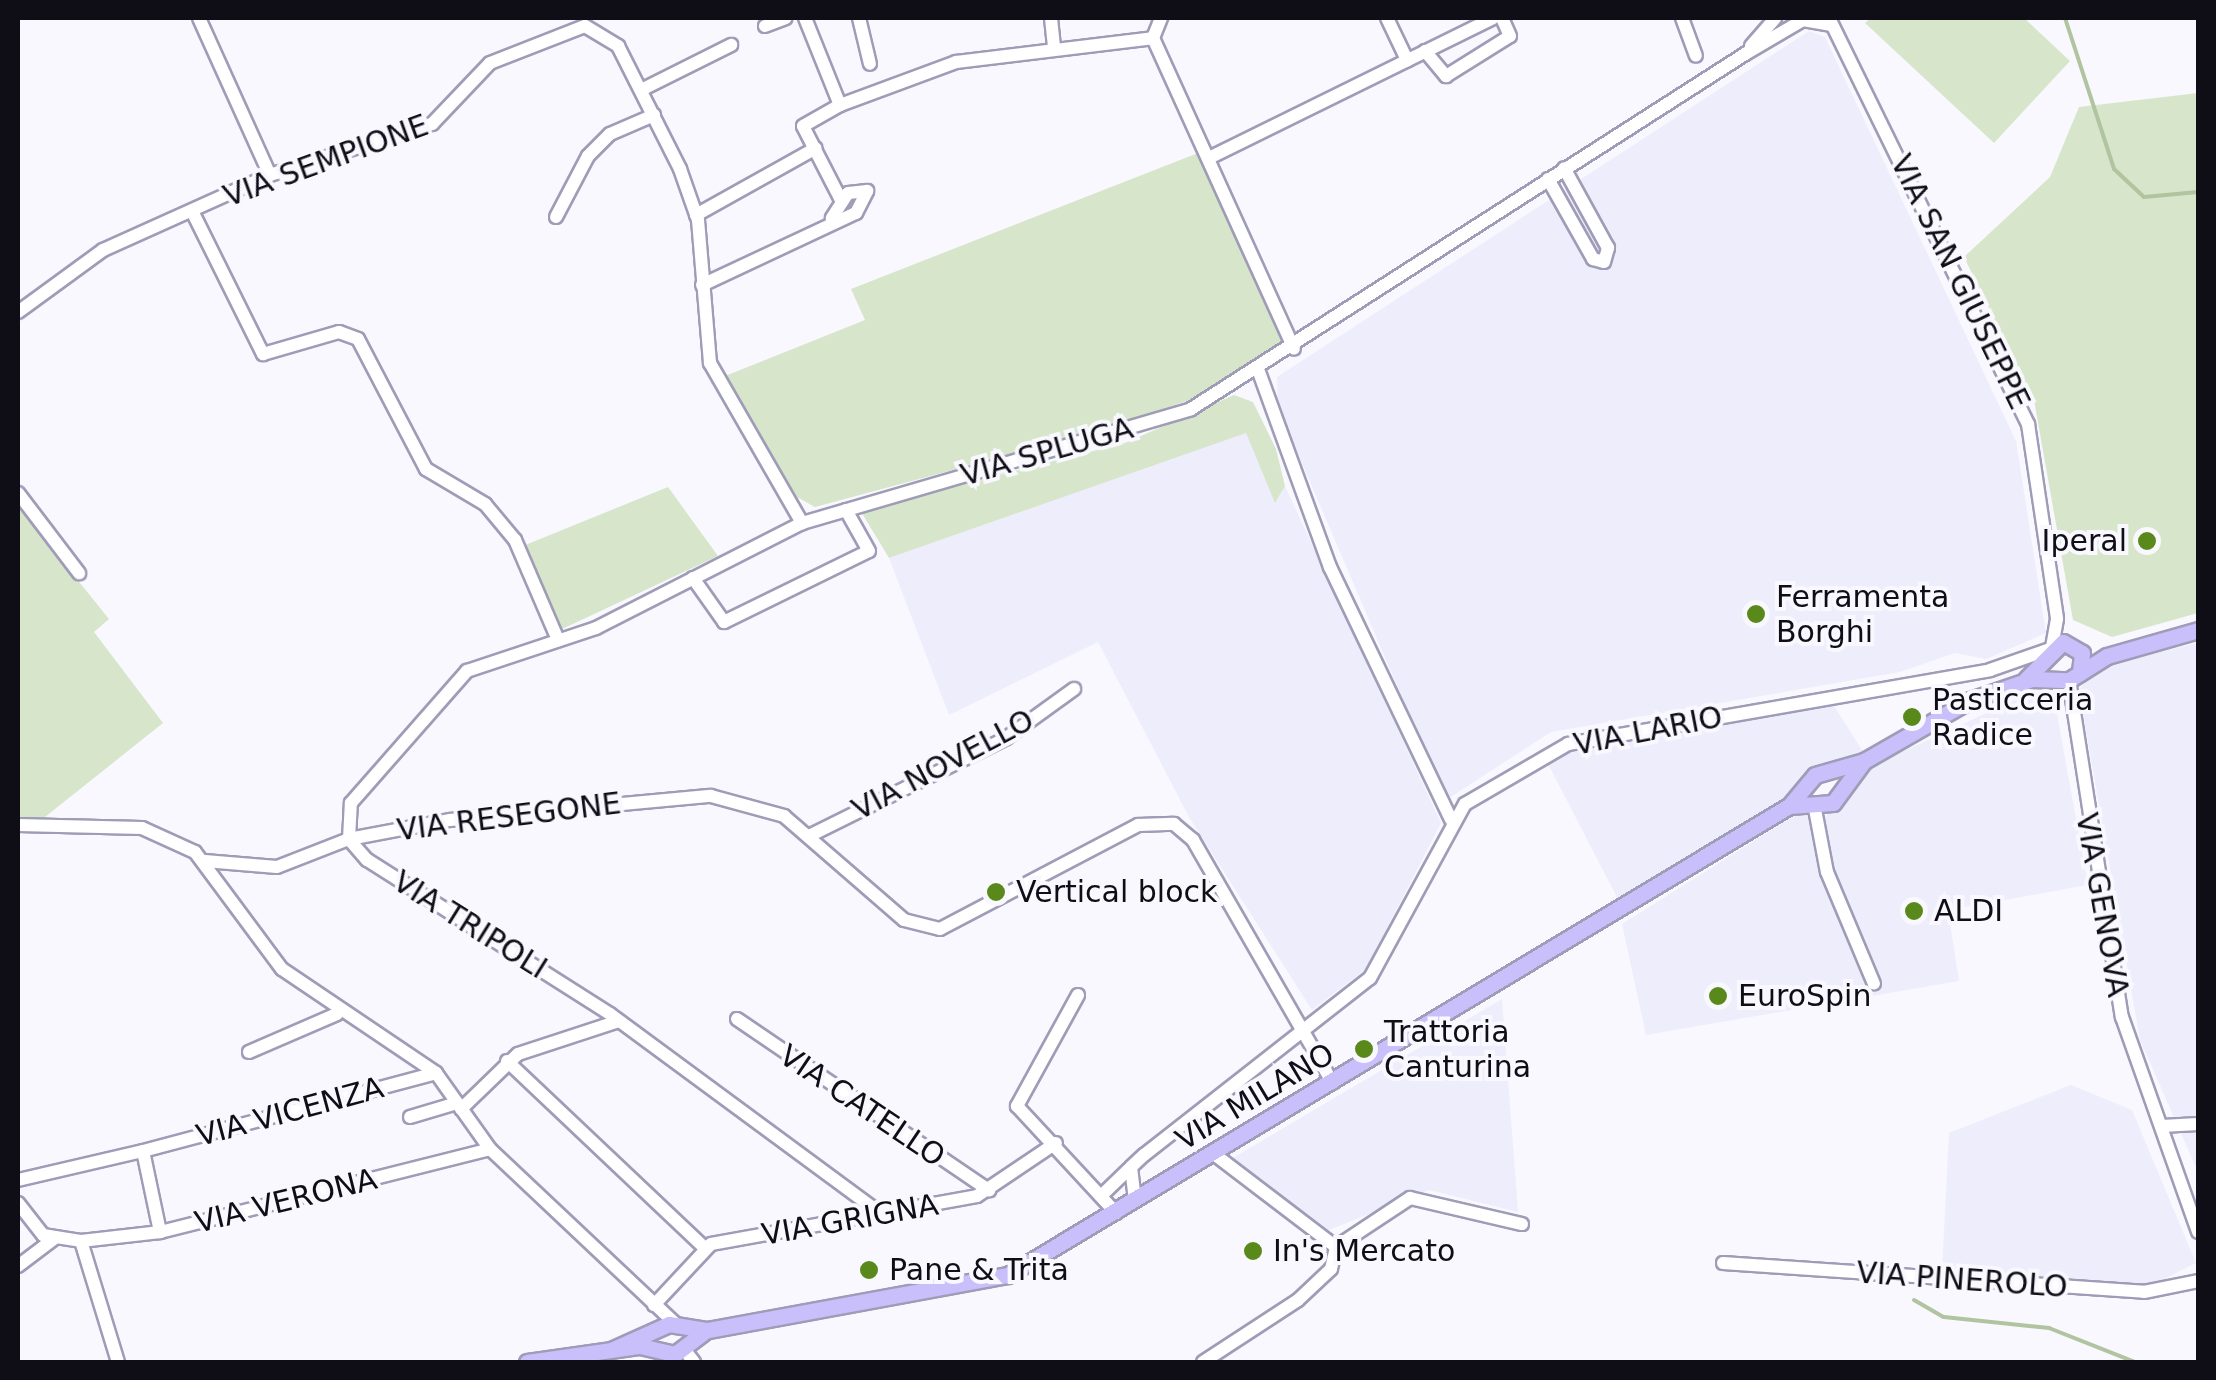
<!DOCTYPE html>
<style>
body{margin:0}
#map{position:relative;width:2216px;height:1380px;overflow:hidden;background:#f8f8fe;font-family:"DejaVu Sans",sans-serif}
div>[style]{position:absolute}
.built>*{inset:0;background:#eeedfc}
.green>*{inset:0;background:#d7e6ca}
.stream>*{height:4px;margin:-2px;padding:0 2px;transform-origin:2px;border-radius:2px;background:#b0c49f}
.roads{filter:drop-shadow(2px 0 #9f9cb7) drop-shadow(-2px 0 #9f9cb7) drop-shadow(0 2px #9f9cb7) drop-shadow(0 -2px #9f9cb7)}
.minor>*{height:12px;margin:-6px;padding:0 6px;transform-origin:6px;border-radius:6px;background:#fff}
.major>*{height:15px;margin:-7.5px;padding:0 7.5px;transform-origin:7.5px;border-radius:7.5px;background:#c8bffb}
.dots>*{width:28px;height:28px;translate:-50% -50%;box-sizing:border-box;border:5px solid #f8f8fe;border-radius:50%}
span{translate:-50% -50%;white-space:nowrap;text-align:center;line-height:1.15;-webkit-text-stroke:8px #f8f8fe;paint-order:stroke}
.street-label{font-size:30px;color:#0f0e17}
.poi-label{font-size:30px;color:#0f0e17}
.right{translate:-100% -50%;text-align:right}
.left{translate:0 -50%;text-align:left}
.frame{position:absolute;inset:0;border:20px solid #0f0e17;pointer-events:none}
</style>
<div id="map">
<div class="built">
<i style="clip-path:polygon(1809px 31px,1825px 37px,2016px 441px,2046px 633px,1986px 659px,1955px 653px,1900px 672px,1551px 732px,1446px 800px,1278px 407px,1277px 377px)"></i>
<i style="clip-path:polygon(1246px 432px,1276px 502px,1285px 486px,1441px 823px,1366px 969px,1312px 1010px,1189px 817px,1098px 642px,949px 715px,889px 558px)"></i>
<i style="clip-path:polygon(2198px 643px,2198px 1172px,2140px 1040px,2079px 690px,2097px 667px)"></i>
<i style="clip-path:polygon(2030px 693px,2055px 703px,2088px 885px,1948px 910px,1959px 981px,1646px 1035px,1622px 924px,1800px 812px,1823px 820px,1861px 771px)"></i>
<i style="clip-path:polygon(1834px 706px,1864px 753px,1811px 769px,1782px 800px,1619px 901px,1547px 762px,1579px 748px)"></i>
<i style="clip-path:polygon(1502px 999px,1518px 1212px,1429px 1190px,1329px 1230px,1231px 1159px)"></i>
<i style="clip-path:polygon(2071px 1085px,2132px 1110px,2196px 1263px,2152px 1285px,1942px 1271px,1949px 1133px)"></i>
</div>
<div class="green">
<i style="clip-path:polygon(1871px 18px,2024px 18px,2070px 61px,1994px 143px,1865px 23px)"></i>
<i style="clip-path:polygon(2198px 93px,2198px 613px,2112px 637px,2073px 620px,2034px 400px,1964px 257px,2050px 177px,2079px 107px)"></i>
<i style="clip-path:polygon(1198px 153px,1284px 343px,1198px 397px,1109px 428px,815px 507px,797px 497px,725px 376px,865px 320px,851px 289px)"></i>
<i style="clip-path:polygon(1234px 395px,1253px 402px,1276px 449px,1285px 486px,1275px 503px,1246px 433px,889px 558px,860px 510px,1125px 443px)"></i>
<i style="clip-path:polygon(668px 487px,718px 556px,560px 630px,518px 548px)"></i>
<i style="clip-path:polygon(18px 506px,109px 619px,94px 632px,163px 723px,45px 817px,18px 817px)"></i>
</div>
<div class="stream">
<i style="left:2065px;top:18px;width:159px;rotate:72deg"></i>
<i style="left:2114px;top:169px;width:41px;rotate:43deg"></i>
<i style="left:2144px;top:197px;width:54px;rotate:-5.3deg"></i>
<i style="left:1914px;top:1300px;width:34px;rotate:30deg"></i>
<i style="left:1944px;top:1317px;width:106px;rotate:6deg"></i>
<i style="left:2049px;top:1328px;width:92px;rotate:21.6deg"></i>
</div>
<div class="roads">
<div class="minor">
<i style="left:199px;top:18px;width:172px;rotate:65.7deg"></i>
<i style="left:805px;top:18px;width:94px;rotate:68.1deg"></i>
<i style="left:859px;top:18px;width:47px;rotate:76.6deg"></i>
<i style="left:1051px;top:18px;width:31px;rotate:84deg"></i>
<i style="left:1387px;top:18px;width:47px;rotate:64.5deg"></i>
<i style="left:1682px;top:18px;width:40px;rotate:69.8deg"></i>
<i style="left:1830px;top:20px;width:450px;rotate:63.9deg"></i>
<i style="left:2028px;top:424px;width:197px;rotate:81.5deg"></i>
<i style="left:2057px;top:619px;width:28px;rotate:100deg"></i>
<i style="left:765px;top:26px;width:22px;rotate:-21deg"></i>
<i style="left:1153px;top:38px;width:341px;rotate:65.6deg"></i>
<i style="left:1153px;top:38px;width:22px;rotate:-68deg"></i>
<i style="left:1751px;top:46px;width:37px;rotate:-49deg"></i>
<i style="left:1425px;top:51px;width:33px;rotate:50deg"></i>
<i style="left:1446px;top:76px;width:75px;rotate:-32deg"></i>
<i style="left:1510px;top:36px;width:20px;rotate:-114deg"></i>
<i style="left:641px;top:90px;width:101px;rotate:-26.6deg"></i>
<i style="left:1211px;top:157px;width:314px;rotate:-26.2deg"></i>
<i style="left:1548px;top:179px;width:92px;rotate:60.6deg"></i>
<i style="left:1593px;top:259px;width:11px;rotate:15deg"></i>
<i style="left:1604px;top:262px;width:15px;rotate:-74deg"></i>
<i style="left:1608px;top:248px;width:91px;rotate:-118.8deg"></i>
<i style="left:842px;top:202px;width:85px;rotate:-117.2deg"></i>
<i style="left:803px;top:126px;width:43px;rotate:-29.6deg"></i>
<i style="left:840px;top:105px;width:124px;rotate:-20.3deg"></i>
<i style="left:956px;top:62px;width:198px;rotate:-6.9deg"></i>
<i style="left:192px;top:211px;width:160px;rotate:63.6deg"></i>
<i style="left:263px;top:354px;width:79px;rotate:-16.1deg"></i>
<i style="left:339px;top:332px;width:20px;rotate:20deg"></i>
<i style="left:358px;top:339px;width:147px;rotate:62.4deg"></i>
<i style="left:426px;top:469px;width:69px;rotate:30.7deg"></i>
<i style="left:485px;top:504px;width:47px;rotate:50.2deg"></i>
<i style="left:515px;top:540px;width:109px;rotate:66.7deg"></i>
<i style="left:696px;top:215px;width:137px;rotate:-29.2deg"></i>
<i style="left:556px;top:217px;width:69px;rotate:-62.3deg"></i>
<i style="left:588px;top:156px;width:31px;rotate:-45deg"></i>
<i style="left:610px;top:134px;width:48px;rotate:-23.4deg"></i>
<i style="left:702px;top:285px;width:170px;rotate:-25.1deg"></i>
<i style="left:856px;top:213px;width:25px;rotate:-63deg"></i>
<i style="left:867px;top:191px;width:19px;rotate:174deg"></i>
<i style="left:848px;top:193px;width:30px;rotate:123deg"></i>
<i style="left:18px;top:312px;width:105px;rotate:-36.1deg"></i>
<i style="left:103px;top:250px;width:183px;rotate:-24.2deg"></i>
<i style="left:270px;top:175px;width:170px;rotate:-17.5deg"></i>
<i style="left:432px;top:124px;width:84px;rotate:-46.4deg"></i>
<i style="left:490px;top:63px;width:102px;rotate:-21.3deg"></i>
<i style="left:585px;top:26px;width:39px;rotate:31deg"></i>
<i style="left:618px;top:46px;width:138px;rotate:63.2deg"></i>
<i style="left:680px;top:169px;width:54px;rotate:70.6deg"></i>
<i style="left:698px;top:220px;width:144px;rotate:85.2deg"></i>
<i style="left:710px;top:363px;width:185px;rotate:60.1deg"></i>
<i style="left:1259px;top:372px;width:208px;rotate:70deg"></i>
<i style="left:1330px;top:567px;width:280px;rotate:64.4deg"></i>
<i style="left:18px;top:493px;width:101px;rotate:52.7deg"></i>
<i style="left:693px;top:578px;width:54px;rotate:54.8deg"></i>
<i style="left:724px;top:622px;width:161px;rotate:-26.1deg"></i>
<i style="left:869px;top:551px;width:47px;rotate:-119.3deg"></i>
<i style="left:2069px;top:680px;width:341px;rotate:81.1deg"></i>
<i style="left:2122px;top:1017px;width:228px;rotate:70.5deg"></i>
<i style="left:1814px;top:804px;width:69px;rotate:79.2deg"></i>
<i style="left:1827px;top:872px;width:121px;rotate:67.2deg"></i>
<i style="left:18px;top:825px;width:124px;rotate:1.4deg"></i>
<i style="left:142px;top:828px;width:58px;rotate:24.4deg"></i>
<i style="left:195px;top:852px;width:146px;rotate:53.4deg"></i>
<i style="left:282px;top:969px;width:186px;rotate:34deg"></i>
<i style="left:436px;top:1073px;width:93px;rotate:54.6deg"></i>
<i style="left:490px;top:1149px;width:258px;rotate:43.3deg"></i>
<i style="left:809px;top:836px;width:220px;rotate:-26.4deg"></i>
<i style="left:1006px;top:738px;width:84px;rotate:-35.8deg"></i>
<i style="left:205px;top:861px;width:72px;rotate:4.8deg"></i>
<i style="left:277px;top:867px;width:77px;rotate:-21.3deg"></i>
<i style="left:349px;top:839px;width:103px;rotate:-10.7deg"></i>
<i style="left:450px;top:820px;width:262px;rotate:-5.3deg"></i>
<i style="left:711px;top:796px;width:76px;rotate:15.3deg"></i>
<i style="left:784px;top:816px;width:159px;rotate:40.9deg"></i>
<i style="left:904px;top:920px;width:37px;rotate:14deg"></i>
<i style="left:940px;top:929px;width:224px;rotate:-27.7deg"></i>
<i style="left:1138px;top:825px;width:36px;rotate:-2deg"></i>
<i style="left:1174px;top:824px;width:25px;rotate:40deg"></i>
<i style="left:1193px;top:840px;width:280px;rotate:60.1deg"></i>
<i style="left:1078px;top:995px;width:127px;rotate:118.8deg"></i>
<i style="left:1017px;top:1106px;width:146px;rotate:47.2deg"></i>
<i style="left:737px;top:1019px;width:305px;rotate:34.2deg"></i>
<i style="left:249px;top:1052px;width:96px;rotate:-23.4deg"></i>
<i style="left:507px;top:1061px;width:272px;rotate:43.4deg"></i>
<i style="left:461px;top:1109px;width:79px;rotate:-44deg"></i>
<i style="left:518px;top:1054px;width:106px;rotate:-18.1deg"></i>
<i style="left:410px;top:1117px;width:49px;rotate:-16.6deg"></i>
<i style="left:2162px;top:1126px;width:36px;rotate:-3deg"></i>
<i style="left:143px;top:1151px;width:303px;rotate:-14.9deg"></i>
<i style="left:1214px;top:1154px;width:153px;rotate:37.3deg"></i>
<i style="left:18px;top:1180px;width:128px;rotate:-13.1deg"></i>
<i style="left:143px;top:1151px;width:83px;rotate:78.1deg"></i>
<i style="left:1102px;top:1195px;width:37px;rotate:-44deg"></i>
<i style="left:1135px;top:1200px;width:33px;rotate:-97deg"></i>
<i style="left:1131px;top:1167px;width:18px;rotate:-43deg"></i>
<i style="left:1144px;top:1155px;width:287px;rotate:-38.1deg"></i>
<i style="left:1370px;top:978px;width:198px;rotate:-61.4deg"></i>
<i style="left:1465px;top:804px;width:119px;rotate:-30.2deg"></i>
<i style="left:1568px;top:744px;width:428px;rotate:-9.9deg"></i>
<i style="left:1990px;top:670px;width:64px;rotate:-19.3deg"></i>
<i style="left:18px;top:1203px;width:41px;rotate:52deg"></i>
<i style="left:43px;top:1235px;width:38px;rotate:9deg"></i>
<i style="left:81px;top:1241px;width:127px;rotate:73deg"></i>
<i style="left:880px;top:1213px;width:335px;rotate:-143.6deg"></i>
<i style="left:610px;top:1014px;width:288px;rotate:-147.6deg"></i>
<i style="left:367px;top:860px;width:28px;rotate:-131deg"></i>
<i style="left:349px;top:839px;width:36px;rotate:-87deg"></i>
<i style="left:351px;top:803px;width:176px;rotate:-48.7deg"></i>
<i style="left:467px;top:671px;width:136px;rotate:-18.4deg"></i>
<i style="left:596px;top:628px;width:231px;rotate:-27deg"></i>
<i style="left:802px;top:523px;width:405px;rotate:-16.3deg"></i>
<i style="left:1191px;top:409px;width:658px;rotate:-32.65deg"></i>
<i style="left:1745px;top:54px;width:67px;rotate:-30.4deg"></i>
<i style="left:1803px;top:20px;width:29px;rotate:10deg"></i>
<i style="left:81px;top:1241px;width:80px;rotate:-6.5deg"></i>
<i style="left:160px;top:1232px;width:340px;rotate:-14.1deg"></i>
<i style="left:1723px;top:1263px;width:422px;rotate:3.9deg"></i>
<i style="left:2144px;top:1292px;width:55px;rotate:-11.5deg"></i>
<i style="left:18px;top:1266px;width:46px;rotate:-37.1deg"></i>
<i style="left:654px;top:1305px;width:83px;rotate:-46.9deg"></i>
<i style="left:711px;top:1244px;width:270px;rotate:-10.2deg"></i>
<i style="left:977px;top:1196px;width:95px;rotate:-33.9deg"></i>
<i style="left:683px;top:1348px;width:18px;rotate:52deg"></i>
<i style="left:1203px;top:1362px;width:113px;rotate:-33.1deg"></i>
<i style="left:1298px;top:1300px;width:45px;rotate:-43.2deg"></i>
<i style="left:1331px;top:1269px;width:23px;rotate:-77deg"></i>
<i style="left:1336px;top:1247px;width:89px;rotate:-33.5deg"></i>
<i style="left:1410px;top:1198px;width:115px;rotate:13.1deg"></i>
</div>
<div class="major">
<i style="left:2026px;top:679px;width:52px;rotate:-45deg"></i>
<i style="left:2063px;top:642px;width:22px;rotate:30deg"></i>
<i style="left:2082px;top:653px;width:20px;rotate:96deg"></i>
<i style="left:1789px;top:806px;width:44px;rotate:-3.9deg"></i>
<i style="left:1833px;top:803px;width:52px;rotate:-53.6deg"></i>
<i style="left:1864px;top:761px;width:122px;rotate:-29.9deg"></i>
<i style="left:1970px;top:700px;width:65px;rotate:-18.7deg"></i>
<i style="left:2032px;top:679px;width:37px;rotate:2deg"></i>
<i style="left:2069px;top:680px;width:45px;rotate:-32.3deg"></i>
<i style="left:2107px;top:656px;width:95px;rotate:-15.9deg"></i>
<i style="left:613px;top:1349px;width:61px;rotate:-24.1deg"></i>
<i style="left:669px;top:1324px;width:39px;rotate:9deg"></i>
<i style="left:708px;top:1330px;width:305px;rotate:-10.4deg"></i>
<i style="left:1008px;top:1275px;width:911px;rotate:-30.99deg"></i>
<i style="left:1789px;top:806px;width:40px;rotate:-50deg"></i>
<i style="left:1815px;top:775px;width:51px;rotate:-15.9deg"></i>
<i style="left:527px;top:1362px;width:114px;rotate:-8.1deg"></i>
<i style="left:640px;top:1346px;width:36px;rotate:13deg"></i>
<i style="left:675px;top:1354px;width:36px;rotate:-37deg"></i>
</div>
</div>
<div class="dots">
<i style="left:2147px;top:541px;background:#5a891b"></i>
<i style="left:1756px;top:614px;background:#5a891b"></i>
<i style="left:1912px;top:717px;background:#5a891b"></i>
<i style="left:996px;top:892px;background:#5a891b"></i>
<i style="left:1914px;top:911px;background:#5a891b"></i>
<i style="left:1718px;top:996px;background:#5a891b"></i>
<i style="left:1364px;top:1049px;background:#5a891b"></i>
<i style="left:1253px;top:1251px;background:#5a891b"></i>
<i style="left:869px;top:1270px;background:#5a891b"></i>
</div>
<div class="street-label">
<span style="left:326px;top:161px;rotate:-20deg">VIA SEMPIONE</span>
<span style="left:1960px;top:282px;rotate:64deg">VIA SAN GIUSEPPE</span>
<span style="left:1047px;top:452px;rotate:-16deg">VIA SPLUGA</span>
<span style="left:1648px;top:731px;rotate:-11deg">VIA LARIO</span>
<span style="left:943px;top:765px;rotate:-28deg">VIA NOVELLO</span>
<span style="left:509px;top:817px;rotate:-7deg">VIA RESEGONE</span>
<span style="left:2102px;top:905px;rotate:80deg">VIA GENOVA</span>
<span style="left:470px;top:925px;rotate:32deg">VIA TRIPOLI</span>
<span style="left:1255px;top:1097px;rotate:-31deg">VIA MILANO</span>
<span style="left:862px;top:1106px;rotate:34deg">VIA CATELLO</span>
<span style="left:290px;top:1112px;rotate:-15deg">VIA VICENZA</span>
<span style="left:286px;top:1201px;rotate:-14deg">VIA VERONA</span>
<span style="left:850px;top:1220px;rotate:-10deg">VIA GRIGNA</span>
<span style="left:1962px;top:1280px;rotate:4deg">VIA PINEROLO</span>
</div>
<div class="poi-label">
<span class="right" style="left:2127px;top:541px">Iperal</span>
<span class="left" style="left:1776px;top:614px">Ferramenta<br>Borghi</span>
<span class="left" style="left:1932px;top:717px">Pasticceria<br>Radice</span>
<span class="left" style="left:1016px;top:892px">Vertical block</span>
<span class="left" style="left:1934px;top:911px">ALDI</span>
<span class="left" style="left:1738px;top:996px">EuroSpin</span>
<span class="left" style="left:1384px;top:1049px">Trattoria<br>Canturina</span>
<span class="left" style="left:1273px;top:1251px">In's Mercato</span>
<span class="left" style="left:889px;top:1270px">Pane &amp; Trita</span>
</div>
<div class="frame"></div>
</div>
